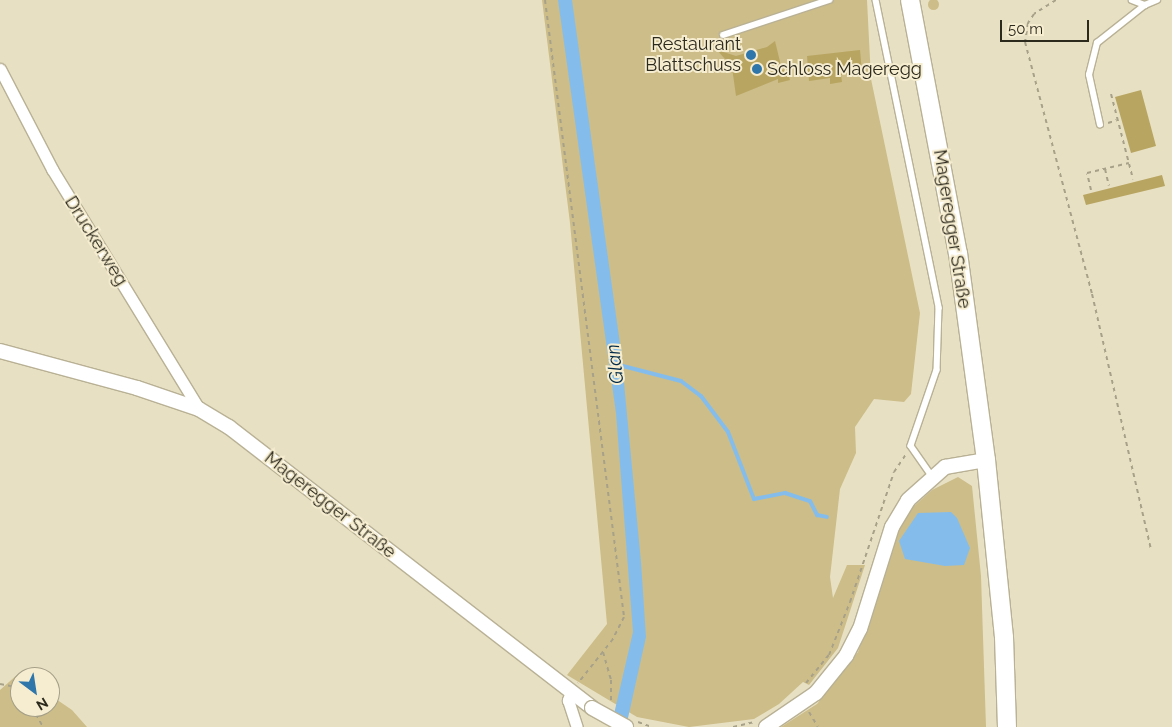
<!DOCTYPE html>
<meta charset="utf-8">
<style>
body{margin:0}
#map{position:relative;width:1172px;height:727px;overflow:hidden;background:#e8e0c3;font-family:Raleway,sans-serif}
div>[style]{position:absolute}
.green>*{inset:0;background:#ccbd89}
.round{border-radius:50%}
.water>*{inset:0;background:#84bdec}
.stream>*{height:4px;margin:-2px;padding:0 2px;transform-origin:2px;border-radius:2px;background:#84bdec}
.building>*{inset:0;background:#b8a561}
.path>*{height:2px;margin-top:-1px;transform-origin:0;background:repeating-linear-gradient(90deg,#a8a18a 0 4px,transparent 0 8px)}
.roads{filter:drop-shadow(1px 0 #b9b195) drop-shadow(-1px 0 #b9b195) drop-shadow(0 1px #b9b195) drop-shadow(0 -1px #b9b195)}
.service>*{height:5.5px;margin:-2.75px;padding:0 2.75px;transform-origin:2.75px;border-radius:2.75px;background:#fff}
.minor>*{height:11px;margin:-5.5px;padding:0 5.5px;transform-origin:5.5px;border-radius:5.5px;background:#fff}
.tertiary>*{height:14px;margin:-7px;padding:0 7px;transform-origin:7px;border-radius:7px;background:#fff}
.primary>*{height:18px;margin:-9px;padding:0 9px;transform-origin:9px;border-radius:9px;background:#fff}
.path-bridge>*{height:2px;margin-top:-1px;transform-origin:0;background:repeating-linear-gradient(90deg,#a8a18a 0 4px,transparent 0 8px)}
.bridges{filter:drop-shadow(1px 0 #b9b195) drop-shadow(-1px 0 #b9b195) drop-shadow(0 1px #b9b195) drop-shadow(0 -1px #b9b195)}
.tertiary-bridge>*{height:14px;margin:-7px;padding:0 7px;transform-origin:7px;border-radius:7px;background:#fff}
.dots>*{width:14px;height:14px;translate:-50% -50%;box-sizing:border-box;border:2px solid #f6edd0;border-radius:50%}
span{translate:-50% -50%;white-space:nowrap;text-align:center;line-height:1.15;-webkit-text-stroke:4px #f6edd0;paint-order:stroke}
.poi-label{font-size:18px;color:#2c291d}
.right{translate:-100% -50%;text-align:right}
.left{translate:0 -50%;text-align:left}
.street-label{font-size:18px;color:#2c291d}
.water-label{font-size:19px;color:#002b49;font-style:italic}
.north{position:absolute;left:10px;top:667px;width:50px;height:50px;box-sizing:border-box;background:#f6edd0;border:1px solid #a59f88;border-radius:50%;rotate:149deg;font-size:14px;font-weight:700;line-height:20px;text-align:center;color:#2c291d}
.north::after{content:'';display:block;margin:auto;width:18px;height:22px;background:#2f76ab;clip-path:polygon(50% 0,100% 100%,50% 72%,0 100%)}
.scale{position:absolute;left:1000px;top:20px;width:89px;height:22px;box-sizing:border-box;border:2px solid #2c291d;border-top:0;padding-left:6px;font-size:15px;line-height:18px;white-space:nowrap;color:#2c291d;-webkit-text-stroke:4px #f6edd0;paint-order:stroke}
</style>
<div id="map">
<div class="green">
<i class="round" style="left:927.5px;top:-1.5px;width:11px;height:11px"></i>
<i style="clip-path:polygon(542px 0,867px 0,871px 79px,920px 313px,911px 394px,904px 402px,874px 399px,855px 427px,856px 453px,840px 489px,830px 577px,833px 598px,847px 565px,865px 565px,838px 648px,809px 685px,803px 682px,779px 704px,754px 719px,689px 727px,637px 717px,567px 675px,607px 624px,570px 223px)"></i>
<i style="clip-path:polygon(958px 477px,972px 486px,981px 576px,986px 727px,781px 727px,817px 704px,858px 652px,902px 517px,932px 490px)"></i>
<i style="clip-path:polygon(18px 674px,23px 677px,20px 677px,20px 707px,50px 707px,50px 695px,72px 710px,87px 727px,0 727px,0 690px)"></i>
</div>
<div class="water">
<i style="clip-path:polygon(558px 0,572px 0,621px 351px,641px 562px,646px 637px,626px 727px,611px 727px,633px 632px,616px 413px)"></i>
<i style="clip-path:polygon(951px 512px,957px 518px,970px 548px,964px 565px,945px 566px,905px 559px,899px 541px,918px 513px)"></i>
</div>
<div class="stream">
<i style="left:619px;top:365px;width:64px;rotate:14.5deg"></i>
<i style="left:681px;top:381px;width:25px;rotate:37deg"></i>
<i style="left:701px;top:396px;width:45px;rotate:53.1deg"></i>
<i style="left:728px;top:432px;width:72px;rotate:68.8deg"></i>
<i style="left:754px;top:499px;width:32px;rotate:-11deg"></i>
<i style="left:785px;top:493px;width:26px;rotate:18deg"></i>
<i style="left:810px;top:501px;width:16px;rotate:63deg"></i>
<i style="left:817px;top:515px;width:10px;rotate:11deg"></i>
</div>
<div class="building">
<i style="clip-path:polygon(775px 41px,782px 70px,787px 69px,790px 80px,778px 83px,778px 79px,736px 96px,732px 67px,717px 50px,736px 56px,767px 47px)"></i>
<i style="clip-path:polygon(860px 50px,862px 73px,841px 75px,842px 82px,830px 84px,830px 78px,809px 81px,807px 56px)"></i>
<i style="clip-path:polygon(1141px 90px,1156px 146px,1131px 153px,1115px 97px)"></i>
<i style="clip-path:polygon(1162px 175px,1165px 186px,1086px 205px,1083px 195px)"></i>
</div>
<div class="path">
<i style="left:545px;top:0;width:622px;rotate:82.7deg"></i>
<i style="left:624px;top:617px;width:25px;rotate:117deg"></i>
<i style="left:613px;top:639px;width:56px;rotate:128.5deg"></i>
<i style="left:1056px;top:0;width:26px;rotate:148deg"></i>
<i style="left:1034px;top:14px;width:11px;rotate:124deg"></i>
<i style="left:1028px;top:23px;width:19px;rotate:99deg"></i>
<i style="left:1025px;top:42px;width:261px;rotate:75.1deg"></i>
<i style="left:1092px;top:294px;width:262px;rotate:77deg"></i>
<i style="left:1111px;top:94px;width:88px;rotate:75.5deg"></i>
<i style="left:1108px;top:123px;width:9px;rotate:-18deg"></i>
<i style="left:1105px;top:169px;width:17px;rotate:77deg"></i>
<i style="left:1091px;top:190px;width:17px;rotate:-103deg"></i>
<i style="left:1087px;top:173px;width:43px;rotate:-13.4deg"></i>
<i style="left:603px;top:652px;width:29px;rotate:74deg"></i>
<i style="left:611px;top:680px;width:24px;rotate:90deg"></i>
<i style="left:806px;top:683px;width:36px;rotate:-51deg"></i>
<i style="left:829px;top:655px;width:57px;rotate:-68.4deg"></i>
<i style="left:850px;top:602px;width:137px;rotate:-71.3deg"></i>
<i style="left:894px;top:472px;width:22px;rotate:-56deg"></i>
<i style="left:0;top:684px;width:20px;rotate:11deg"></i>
<i style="left:32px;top:707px;width:23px;rotate:61deg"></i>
<i style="left:809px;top:712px;width:17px;rotate:59deg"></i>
<i style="left:733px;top:727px;width:23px;rotate:-13deg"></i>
</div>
<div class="roads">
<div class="service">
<i style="left:876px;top:0;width:314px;rotate:78.4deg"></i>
<i style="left:939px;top:308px;width:62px;rotate:91.8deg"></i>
<i style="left:937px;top:370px;width:80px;rotate:108.9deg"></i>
<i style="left:911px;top:446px;width:37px;rotate:55deg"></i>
<i style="left:1132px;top:0;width:14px;rotate:21deg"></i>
<i style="left:1145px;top:5px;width:13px;rotate:-23deg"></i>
<i style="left:723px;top:35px;width:112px;rotate:-18.3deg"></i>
<i style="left:1100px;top:125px;width:51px;rotate:-102.4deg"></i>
<i style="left:1089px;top:75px;width:33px;rotate:-76deg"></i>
<i style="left:1097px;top:43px;width:61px;rotate:-38.4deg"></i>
</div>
<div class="minor">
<i style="left:0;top:69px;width:113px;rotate:62.5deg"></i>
<i style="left:52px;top:169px;width:281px;rotate:58.5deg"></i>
<i style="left:571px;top:692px;width:9px;rotate:111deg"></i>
<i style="left:568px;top:700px;width:28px;rotate:72deg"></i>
</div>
<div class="tertiary">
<i style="left:0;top:351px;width:142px;rotate:15.1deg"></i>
<i style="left:137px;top:388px;width:65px;rotate:18.7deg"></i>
<i style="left:199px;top:409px;width:35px;rotate:31deg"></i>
<i style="left:229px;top:427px;width:459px;rotate:37.7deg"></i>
<i style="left:766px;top:727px;width:60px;rotate:-34.2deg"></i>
<i style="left:816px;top:693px;width:48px;rotate:-51deg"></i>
<i style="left:846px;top:656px;width:30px;rotate:-63deg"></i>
<i style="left:860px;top:629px;width:107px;rotate:-72.6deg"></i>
<i style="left:892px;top:527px;width:31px;rotate:-59deg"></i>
<i style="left:908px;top:500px;width:50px;rotate:-41.7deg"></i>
<i style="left:945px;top:467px;width:42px;rotate:-9.7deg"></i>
</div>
<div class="primary">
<i style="left:910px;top:0;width:258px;rotate:79.3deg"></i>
<i style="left:958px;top:253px;width:209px;rotate:82.3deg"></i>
<i style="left:986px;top:460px;width:178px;rotate:84.2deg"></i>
<i style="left:1004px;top:637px;width:90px;rotate:88.1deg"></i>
</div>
</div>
<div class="path-bridge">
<i style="left:638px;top:722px;width:15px;rotate:20deg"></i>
</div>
<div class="bridges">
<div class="tertiary-bridge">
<i style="left:592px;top:708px;width:39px;rotate:29deg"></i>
</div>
</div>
<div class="dots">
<i style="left:751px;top:55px;background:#2f76ab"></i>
<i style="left:757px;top:69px;background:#2f76ab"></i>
</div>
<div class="poi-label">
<span class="right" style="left:741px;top:55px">Restaurant<br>Blattschuss</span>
<span class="left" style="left:767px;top:69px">Schloss Mageregg</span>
</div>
<div class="street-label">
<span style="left:952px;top:229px;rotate:81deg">Mageregger Straße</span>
<span style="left:96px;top:241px;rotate:58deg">Druckerweg</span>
<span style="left:330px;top:505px;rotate:38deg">Mageregger Straße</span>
</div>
<div class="water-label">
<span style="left:615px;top:364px;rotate:-97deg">Glan</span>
</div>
<div class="north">N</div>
<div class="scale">50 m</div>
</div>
